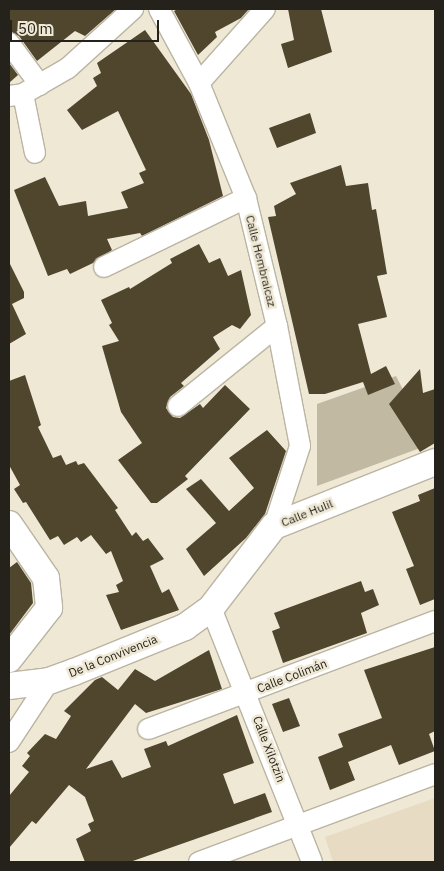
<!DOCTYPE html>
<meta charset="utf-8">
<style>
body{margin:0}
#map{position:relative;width:444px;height:871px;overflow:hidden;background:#efe8d5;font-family:"IBM Plex Sans",sans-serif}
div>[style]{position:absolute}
.built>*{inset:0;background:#e7dcc3}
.green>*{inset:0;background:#c2b9a3}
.building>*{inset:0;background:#50462e}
.roads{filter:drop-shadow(1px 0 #bbb4a2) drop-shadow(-1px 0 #bbb4a2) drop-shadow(0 1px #bbb4a2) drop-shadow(0 -1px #bbb4a2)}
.minor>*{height:20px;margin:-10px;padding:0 10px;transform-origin:10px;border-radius:10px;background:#fff}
.tertiary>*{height:26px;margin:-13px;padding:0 13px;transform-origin:13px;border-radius:13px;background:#fff}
span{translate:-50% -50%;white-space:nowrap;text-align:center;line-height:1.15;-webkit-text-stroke:5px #efe8d5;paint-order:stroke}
.street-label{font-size:12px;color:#24221b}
.frame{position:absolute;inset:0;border:10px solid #24221b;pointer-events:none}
.scale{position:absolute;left:10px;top:20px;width:149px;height:22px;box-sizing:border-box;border:2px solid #24221b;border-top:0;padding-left:6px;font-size:15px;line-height:18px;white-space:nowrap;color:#24221b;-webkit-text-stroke:4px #efe8d5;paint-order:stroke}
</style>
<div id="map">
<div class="built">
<i style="clip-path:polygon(435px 798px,435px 862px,333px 862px,325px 837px)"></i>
</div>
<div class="green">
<i style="clip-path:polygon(396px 376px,431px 444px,317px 486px,317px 404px)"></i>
</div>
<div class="building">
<i style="clip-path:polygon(9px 9px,116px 9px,85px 36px,75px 31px,37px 61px,19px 36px,9px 31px)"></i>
<i style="clip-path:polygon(178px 9px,249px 9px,241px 18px,215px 32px,217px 37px,198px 55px,174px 11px)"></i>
<i style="clip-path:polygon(288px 9px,321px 9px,332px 52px,288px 68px,281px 44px,294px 40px)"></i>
<i style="clip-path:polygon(145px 30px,191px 94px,209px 140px,223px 196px,142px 236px,140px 233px,107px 239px,112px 250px,93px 263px,70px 274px,67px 269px,48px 276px,14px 190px,45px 177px,59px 206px,86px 201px,88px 216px,128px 208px,121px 192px,144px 183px,139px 173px,146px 170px,118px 111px,82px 130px,67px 110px,97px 86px,93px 78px,101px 73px,97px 63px)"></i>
<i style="clip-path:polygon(9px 63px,18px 75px,9px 83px)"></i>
<i style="clip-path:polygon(310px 113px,316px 133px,277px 148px,269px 128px)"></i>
<i style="clip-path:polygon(341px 165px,346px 186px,368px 183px,372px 210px,376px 209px,387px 274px,377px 276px,387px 317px,358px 324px,371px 374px,386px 366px,395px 384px,368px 395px,363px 382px,325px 394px,309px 394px,268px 217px,276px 216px,274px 206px,296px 194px,290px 183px)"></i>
<i style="clip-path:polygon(199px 244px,209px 263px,220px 258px,228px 276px,241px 270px,251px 315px,240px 329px,232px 325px,213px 337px,220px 349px,181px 383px,184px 386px,170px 397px,166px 408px,173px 417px,180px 418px,200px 404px,203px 408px,225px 385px,250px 409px,185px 476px,188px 479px,157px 503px,151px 503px,118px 460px,142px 443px,121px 412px,102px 346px,119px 341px,109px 325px,112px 323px,101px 300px,129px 287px,130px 289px,172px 263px,170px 259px)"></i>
<i style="clip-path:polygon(9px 262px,24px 292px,24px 298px,12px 304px,26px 334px,9px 344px)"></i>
<i style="clip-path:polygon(420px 369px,423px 393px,435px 389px,435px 443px,420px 452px,389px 404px)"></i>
<i style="clip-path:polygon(25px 375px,41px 425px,38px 427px,53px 458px,61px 455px,66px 465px,76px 461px,78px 465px,84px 463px,118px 508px,115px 510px,132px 536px,136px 532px,143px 541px,148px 538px,164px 559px,150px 566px,162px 593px,169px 589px,179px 610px,121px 630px,106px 595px,119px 592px,116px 585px,123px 581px,111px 551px,106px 554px,91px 535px,81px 542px,77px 537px,64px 545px,58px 536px,50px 540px,26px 502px,23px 503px,14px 489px,20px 485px,9px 465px,9px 381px)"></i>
<i style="clip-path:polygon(267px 430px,286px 451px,265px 514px,246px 538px,204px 576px,186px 549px,216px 523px,186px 489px,201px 479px,229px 511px,254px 488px,229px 458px)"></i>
<i style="clip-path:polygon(435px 488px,435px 599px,420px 605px,406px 569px,414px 566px,392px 512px,420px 501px,418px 495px)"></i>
<i style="clip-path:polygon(17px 562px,31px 583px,33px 603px,9px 635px,9px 568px)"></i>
<i style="clip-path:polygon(361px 581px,365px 592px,373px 589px,379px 605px,361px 613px,367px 633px,283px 663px,272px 631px,280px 628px,274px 613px)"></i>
<i style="clip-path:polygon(435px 647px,435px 731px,429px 734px,435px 751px,399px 765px,391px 745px,348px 762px,355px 780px,330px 790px,318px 757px,343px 747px,338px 734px,382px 718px,364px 670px)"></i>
<i style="clip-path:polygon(209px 650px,222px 689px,146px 713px,135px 704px,86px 769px,112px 760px,122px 778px,151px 767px,144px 749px,166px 741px,168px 746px,237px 715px,254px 763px,223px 774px,234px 804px,265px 793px,272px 812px,130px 862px,85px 862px,76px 839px,91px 831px,88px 824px,94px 821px,85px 797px,69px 785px,36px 824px,32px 821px,9px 848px,9px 796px,29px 772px,22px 766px,30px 756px,27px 753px,45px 734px,56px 739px,71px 716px,64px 711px,95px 680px,102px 677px,118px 690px,135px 669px,155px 681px)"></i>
<i style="clip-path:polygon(289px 698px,300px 726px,283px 732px,272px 704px)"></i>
</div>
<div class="roads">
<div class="minor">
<i style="left:159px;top:9px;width:84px;rotate:61.6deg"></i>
<i style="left:199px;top:83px;width:124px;rotate:67.8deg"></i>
<i style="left:246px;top:198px;width:132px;rotate:76.4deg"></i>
<i style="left:277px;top:326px;width:122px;rotate:79.1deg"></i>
<i style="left:300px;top:446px;width:84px;rotate:108deg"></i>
<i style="left:9px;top:43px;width:52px;rotate:53.6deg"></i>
<i style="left:199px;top:83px;width:99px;rotate:-48.3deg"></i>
<i style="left:23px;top:94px;width:60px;rotate:78.5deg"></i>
<i style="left:9px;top:96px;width:14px;rotate:-8deg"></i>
<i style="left:23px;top:94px;width:52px;rotate:-30deg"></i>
<i style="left:68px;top:68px;width:88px;rotate:-42.2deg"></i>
<i style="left:104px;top:267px;width:158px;rotate:-25.9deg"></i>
<i style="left:178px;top:406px;width:127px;rotate:-38.9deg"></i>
<i style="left:211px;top:608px;width:273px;rotate:68.3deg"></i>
<i style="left:148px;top:729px;width:307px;rotate:-20.6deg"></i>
<i style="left:9px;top:742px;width:73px;rotate:-56.7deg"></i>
<i style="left:199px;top:862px;width:252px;rotate:-20.4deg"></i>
</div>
<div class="tertiary">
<i style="left:9px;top:524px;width:65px;rotate:55.6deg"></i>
<i style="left:46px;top:578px;width:30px;rotate:84deg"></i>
<i style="left:49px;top:608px;width:65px;rotate:128.1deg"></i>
<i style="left:9px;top:686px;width:40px;rotate:-7.1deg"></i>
<i style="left:49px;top:681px;width:27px;rotate:-20deg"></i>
<i style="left:74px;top:672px;width:120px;rotate:-22.1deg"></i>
<i style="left:185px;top:627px;width:32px;rotate:-36deg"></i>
<i style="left:211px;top:608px;width:103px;rotate:-52.5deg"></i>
<i style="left:274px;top:526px;width:173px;rotate:-21.7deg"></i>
</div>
</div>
<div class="street-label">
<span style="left:261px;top:261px;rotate:76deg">Calle Hembraicaz</span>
<span style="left:307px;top:513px;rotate:-22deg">Calle Hulil</span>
<span style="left:113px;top:656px;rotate:-22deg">De la Convivencia</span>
<span style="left:292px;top:676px;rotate:-21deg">Calle Colimán</span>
<span style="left:269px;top:749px;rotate:69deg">Calle Xilotzin</span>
</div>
<div class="frame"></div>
<div class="scale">50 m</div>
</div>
